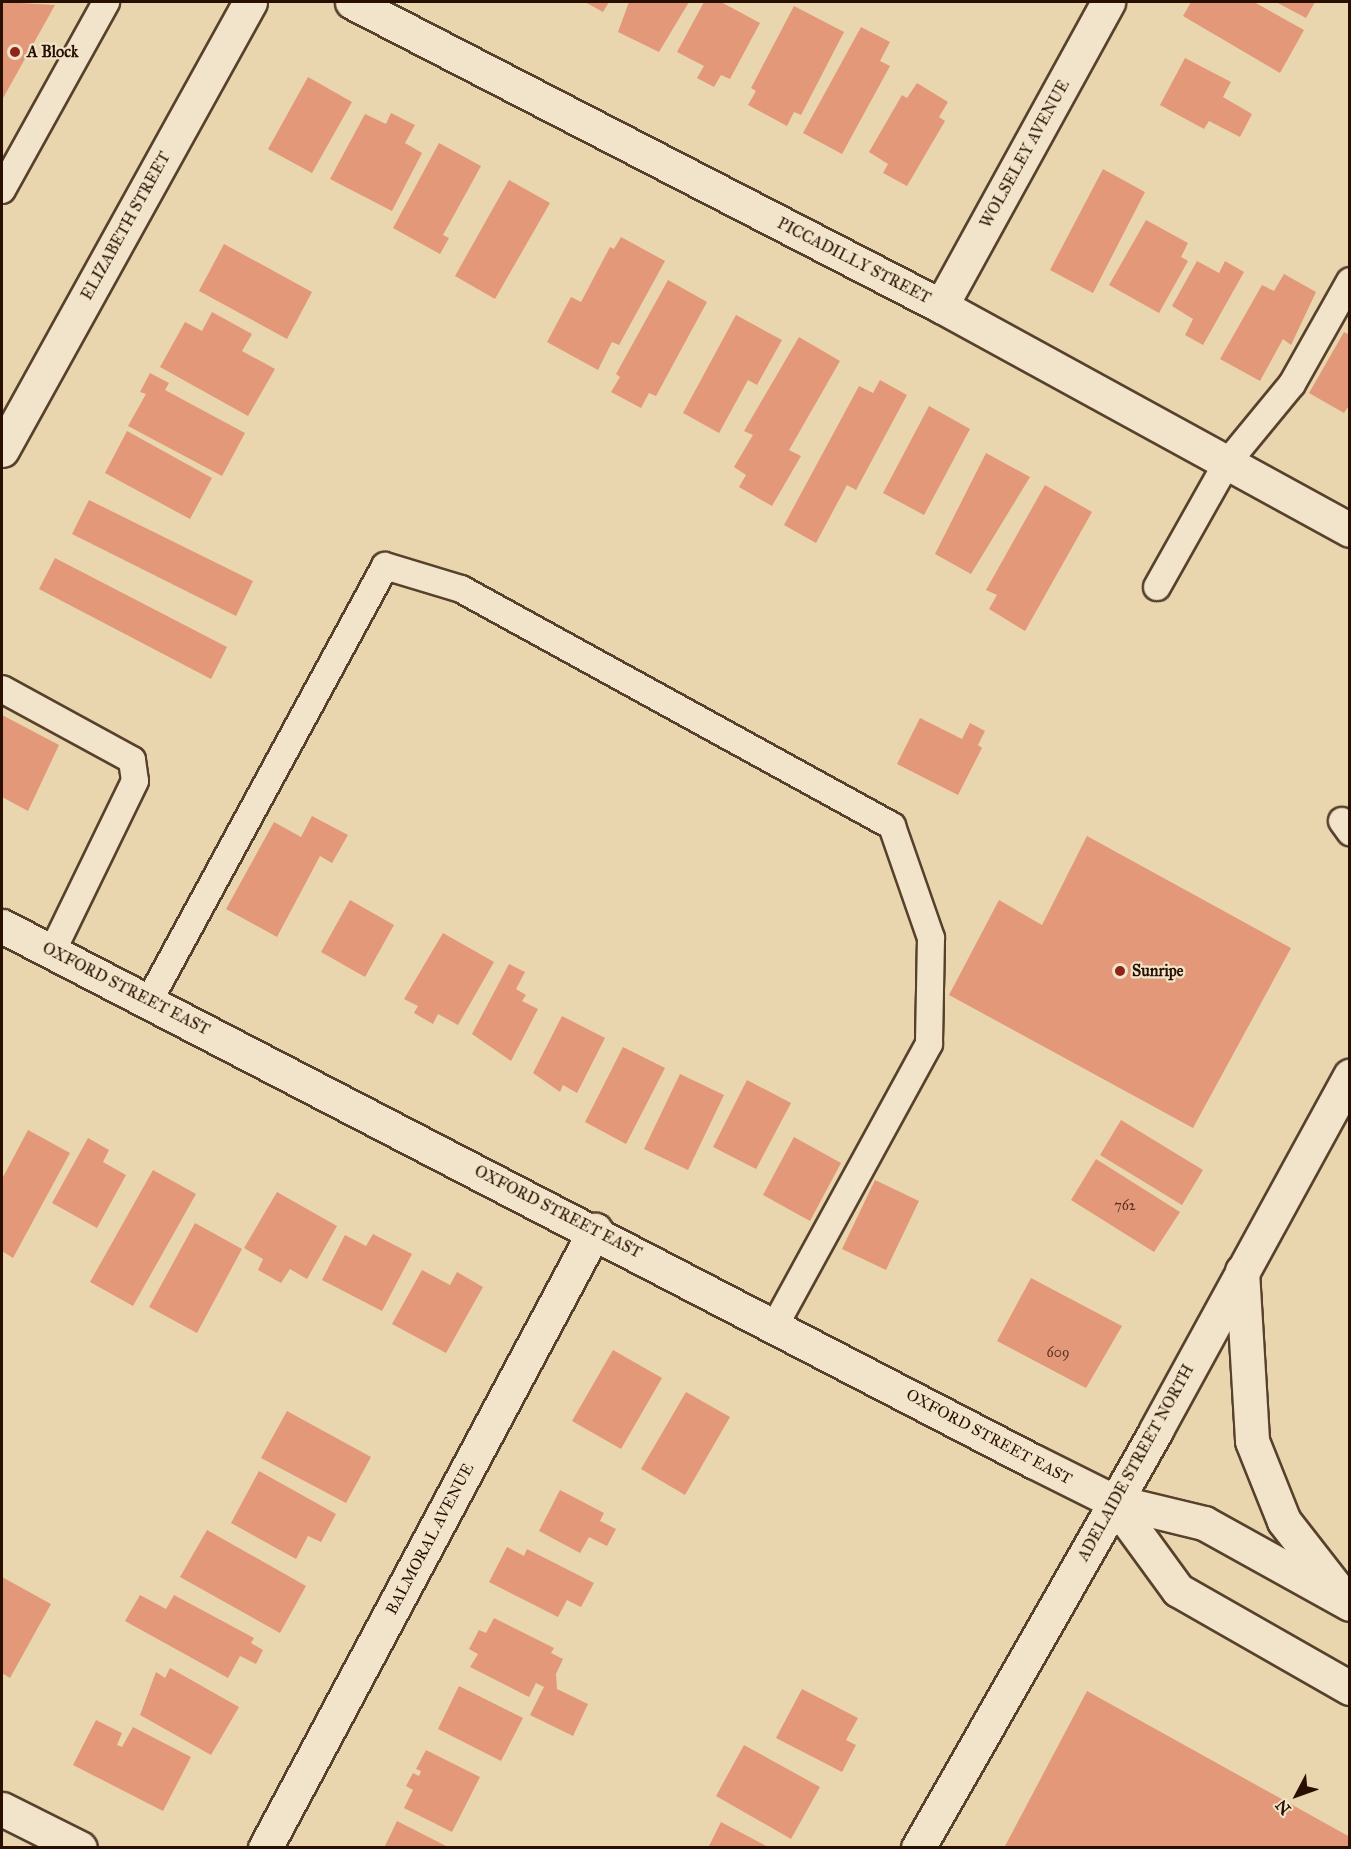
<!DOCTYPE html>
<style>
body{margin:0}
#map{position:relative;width:1351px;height:1849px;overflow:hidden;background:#ead6ae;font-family:"IM FELL Great Primer",serif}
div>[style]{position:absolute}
.building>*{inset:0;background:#e29879}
.roads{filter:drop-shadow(2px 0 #58412c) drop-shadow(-2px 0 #58412c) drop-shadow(0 2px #58412c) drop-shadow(0 -2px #58412c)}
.service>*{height:26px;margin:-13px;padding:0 13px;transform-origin:13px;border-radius:13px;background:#f1e4ca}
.minor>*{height:33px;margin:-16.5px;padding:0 16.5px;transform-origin:16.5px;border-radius:16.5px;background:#f1e4ca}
.secondary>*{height:33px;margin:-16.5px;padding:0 16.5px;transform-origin:16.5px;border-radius:16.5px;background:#f1e4ca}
.dots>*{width:16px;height:16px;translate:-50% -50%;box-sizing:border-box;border:3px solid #f1e4ca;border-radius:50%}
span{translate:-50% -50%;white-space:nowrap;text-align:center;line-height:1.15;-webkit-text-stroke:4.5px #f1e4ca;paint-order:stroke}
.number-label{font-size:14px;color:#56311e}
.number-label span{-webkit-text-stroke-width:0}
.poi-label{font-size:16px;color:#280f00;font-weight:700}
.left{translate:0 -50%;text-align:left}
.street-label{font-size:16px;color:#280f00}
.frame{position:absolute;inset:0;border:3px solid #280f00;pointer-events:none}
.north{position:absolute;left:1267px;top:1765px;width:60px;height:60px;-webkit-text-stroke:4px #f1e4ca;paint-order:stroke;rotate:229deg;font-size:16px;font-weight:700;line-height:24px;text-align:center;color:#280f00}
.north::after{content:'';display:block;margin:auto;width:21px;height:27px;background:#280f00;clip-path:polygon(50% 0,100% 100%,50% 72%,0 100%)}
</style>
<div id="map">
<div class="building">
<i style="clip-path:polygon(2px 2px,55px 5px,2px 100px)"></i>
<i style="clip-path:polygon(585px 2px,609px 2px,603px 12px)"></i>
<i style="clip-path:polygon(629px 2px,689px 2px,659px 52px,618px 32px)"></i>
<i style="clip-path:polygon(704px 2px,721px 2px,760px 23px,730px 79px,721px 75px,714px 87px,697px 78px,704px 66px,677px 52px)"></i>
<i style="clip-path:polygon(1191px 2px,1254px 2px,1304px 30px,1280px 73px,1183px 16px)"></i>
<i style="clip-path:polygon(1276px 2px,1315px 2px,1306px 18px)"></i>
<i style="clip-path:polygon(794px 6px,844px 32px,801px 115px,794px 112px,787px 126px,748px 105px,756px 91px,751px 88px)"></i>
<i style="clip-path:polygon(861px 27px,890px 42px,880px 61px,890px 66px,842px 154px,803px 133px)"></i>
<i style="clip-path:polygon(1185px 58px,1231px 82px,1223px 97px,1252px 114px,1240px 137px,1209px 121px,1204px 129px,1160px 105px)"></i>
<i style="clip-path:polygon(308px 77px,352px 102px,312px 173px,268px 149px)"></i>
<i style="clip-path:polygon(917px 83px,948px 102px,939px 117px,945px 121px,907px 186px,883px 173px,888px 164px,869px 152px,902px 95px,907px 98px)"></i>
<i style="clip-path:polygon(391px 113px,415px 125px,405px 143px,422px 153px,392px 211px,330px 179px,365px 114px,386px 124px)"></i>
<i style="clip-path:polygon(439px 143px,481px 166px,443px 235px,449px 238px,440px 254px,393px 228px)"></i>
<i style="clip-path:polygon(1103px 169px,1145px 192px,1093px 293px,1050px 270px)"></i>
<i style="clip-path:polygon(509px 180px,550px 203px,495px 299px,455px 276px)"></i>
<i style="clip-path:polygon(1146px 220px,1188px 243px,1181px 257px,1188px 261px,1159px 313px,1109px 285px)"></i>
<i style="clip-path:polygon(621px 237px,665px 261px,619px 345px,612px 342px,598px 370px,547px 342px,571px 297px,581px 302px,610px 247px,614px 249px)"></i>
<i style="clip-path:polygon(224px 244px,312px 292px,287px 339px,199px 291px)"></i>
<i style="clip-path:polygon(1197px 261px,1219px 273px,1225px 261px,1244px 272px,1203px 345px,1185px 335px,1193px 319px,1172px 306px)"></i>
<i style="clip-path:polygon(1284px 274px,1316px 292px,1291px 345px,1283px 339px,1260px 381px,1220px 359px,1262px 285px,1274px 291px)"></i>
<i style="clip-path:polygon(668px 280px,707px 302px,656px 396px,649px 393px,641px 408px,611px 392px,620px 377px,616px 374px)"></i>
<i style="clip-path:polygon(212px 312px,252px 334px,242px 351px,275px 369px,248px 416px,160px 367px,185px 322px,202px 331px)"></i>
<i style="clip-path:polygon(736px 315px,782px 340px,757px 385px,748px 380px,719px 433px,683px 413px)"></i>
<i style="clip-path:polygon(1344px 332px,1350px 335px,1350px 404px,1344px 413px,1309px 393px)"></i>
<i style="clip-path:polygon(799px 337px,840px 361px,789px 450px,801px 456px,772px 506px,739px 487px,746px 475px,734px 467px,753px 435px,744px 431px)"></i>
<i style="clip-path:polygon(150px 373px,169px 383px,165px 390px,245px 433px,222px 476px,128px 426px,146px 394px,140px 392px)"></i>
<i style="clip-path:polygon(880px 380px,907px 395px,856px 490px,847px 485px,816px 543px,784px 525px,859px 386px,873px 393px)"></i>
<i style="clip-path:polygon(929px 406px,970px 429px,924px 515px,883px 493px)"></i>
<i style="clip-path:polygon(127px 431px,212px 478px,190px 519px,105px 473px)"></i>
<i style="clip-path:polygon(986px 453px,1030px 477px,971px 574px,935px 554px)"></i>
<i style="clip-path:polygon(1045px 485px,1092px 512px,1025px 631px,989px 609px,997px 595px,986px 590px)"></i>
<i style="clip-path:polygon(89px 500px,253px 581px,236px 616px,72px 534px)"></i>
<i style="clip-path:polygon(55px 558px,227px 647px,211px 679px,39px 589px)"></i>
<i style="clip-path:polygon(2px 715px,59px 745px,28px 811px,2px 797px)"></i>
<i style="clip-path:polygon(920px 718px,962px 739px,970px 723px,985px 731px,978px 745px,982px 748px,958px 795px,897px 764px)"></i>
<i style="clip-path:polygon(312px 816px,348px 835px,332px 863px,320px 856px,277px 937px,226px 909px,274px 822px,301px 837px)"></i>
<i style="clip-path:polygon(1087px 836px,1291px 948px,1193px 1128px,949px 995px,999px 900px,1042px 925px)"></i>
<i style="clip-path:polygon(350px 900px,394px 925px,365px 977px,321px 952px)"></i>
<i style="clip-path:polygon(443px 933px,494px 962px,458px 1025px,438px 1014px,433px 1024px,414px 1013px,418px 1006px,404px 999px)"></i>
<i style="clip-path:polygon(509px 964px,525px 972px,516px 989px,526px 995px,522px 1001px,538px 1009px,511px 1061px,472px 1034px)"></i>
<i style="clip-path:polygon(562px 1016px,605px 1038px,577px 1093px,563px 1085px,560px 1092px,533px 1073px)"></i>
<i style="clip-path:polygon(623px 1047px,665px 1068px,626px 1144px,585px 1122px)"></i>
<i style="clip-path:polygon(680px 1074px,724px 1095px,688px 1170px,644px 1149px)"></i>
<i style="clip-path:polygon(747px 1080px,791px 1103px,756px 1169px,713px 1147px)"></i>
<i style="clip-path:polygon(1121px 1120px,1203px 1170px,1182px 1205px,1100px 1155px)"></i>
<i style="clip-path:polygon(28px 1130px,70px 1153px,13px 1258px,2px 1251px,2px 1179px)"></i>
<i style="clip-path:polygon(794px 1137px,841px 1163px,810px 1221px,763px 1195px)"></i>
<i style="clip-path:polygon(88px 1138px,109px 1150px,103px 1162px,126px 1175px,97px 1228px,52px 1203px)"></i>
<i style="clip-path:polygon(1096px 1159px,1180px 1212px,1154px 1252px,1071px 1200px)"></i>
<i style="clip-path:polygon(153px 1170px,196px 1194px,133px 1306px,90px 1282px)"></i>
<i style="clip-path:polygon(875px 1180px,919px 1201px,886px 1270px,842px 1249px)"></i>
<i style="clip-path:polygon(277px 1192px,337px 1226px,307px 1279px,290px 1269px,281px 1283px,258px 1270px,263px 1259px,244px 1248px)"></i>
<i style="clip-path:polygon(195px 1223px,242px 1249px,197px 1333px,149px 1307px)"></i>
<i style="clip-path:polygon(373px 1234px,412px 1254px,382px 1311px,322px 1280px,345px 1235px,366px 1246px)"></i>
<i style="clip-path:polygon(422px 1270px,450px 1285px,457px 1272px,483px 1287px,446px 1353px,392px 1324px)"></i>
<i style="clip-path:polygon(1031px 1278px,1122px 1326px,1086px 1388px,997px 1341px)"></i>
<i style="clip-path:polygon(613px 1350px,662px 1378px,621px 1449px,572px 1421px)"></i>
<i style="clip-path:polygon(686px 1392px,730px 1417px,685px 1495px,641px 1469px)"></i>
<i style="clip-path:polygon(287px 1411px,371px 1457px,346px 1503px,261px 1458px)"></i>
<i style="clip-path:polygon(259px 1471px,336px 1514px,321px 1542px,308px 1536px,296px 1559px,231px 1523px)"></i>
<i style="clip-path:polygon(560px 1490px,604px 1513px,600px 1521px,616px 1529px,607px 1546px,589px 1537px,580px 1553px,539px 1531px)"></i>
<i style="clip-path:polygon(207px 1530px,306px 1586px,280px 1633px,180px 1577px)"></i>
<i style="clip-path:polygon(507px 1547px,524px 1556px,527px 1549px,594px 1583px,581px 1607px,567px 1600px,558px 1617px,489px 1582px)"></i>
<i style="clip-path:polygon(2px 1577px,51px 1604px,10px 1678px,2px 1673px)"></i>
<i style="clip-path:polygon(140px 1595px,166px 1609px,174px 1595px,254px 1638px,251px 1643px,263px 1650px,256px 1664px,240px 1656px,228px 1678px,125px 1621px)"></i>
<i style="clip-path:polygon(494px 1618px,554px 1648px,551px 1653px,563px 1659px,556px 1674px,557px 1689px,588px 1704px,573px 1736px,530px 1715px,544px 1687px,536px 1683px,529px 1697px,470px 1667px,478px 1654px,469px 1649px,479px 1630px,486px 1633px)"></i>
<i style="clip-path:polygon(170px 1668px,239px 1707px,211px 1755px,140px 1715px,156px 1672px,165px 1678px)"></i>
<i style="clip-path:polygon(459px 1686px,523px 1718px,501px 1761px,438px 1729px)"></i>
<i style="clip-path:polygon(802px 1689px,858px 1718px,846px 1740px,856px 1745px,842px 1772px,776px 1738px)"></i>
<i style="clip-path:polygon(1087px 1691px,1350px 1837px,1350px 1848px,1004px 1848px)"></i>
<i style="clip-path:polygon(96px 1720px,122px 1733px,117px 1745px,122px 1747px,133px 1727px,191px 1757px,163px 1811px,73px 1765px)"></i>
<i style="clip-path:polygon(744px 1745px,820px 1787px,791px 1839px,716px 1796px)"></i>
<i style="clip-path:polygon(426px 1750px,480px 1777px,452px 1832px,404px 1808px,413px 1790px,406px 1786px,413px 1773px,419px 1776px,421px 1771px,416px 1769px)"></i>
<i style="clip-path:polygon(397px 1821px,450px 1848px,384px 1848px)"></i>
<i style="clip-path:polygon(721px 1822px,770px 1848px,708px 1848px)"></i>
</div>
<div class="roads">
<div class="service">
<i style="left:2px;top:190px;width:215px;rotate:-61deg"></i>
<i style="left:1157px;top:587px;width:142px;rotate:-60.6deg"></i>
<i style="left:1227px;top:463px;width:102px;rotate:-50.6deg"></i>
<i style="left:1292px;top:384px;width:118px;rotate:-60.6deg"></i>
<i style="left:2px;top:689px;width:148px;rotate:28.6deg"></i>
<i style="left:132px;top:760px;width:21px;rotate:82deg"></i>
<i style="left:135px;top:781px;width:190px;rotate:115.9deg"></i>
<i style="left:1342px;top:821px;width:14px;rotate:54deg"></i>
<i style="left:149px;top:1001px;width:495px;rotate:-61.5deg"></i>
<i style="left:385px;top:566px;width:79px;rotate:16.8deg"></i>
<i style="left:461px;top:589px;width:492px;rotate:28.8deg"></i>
<i style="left:892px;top:826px;width:119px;rotate:70.8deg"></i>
<i style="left:931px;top:938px;width:106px;rotate:91.1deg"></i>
<i style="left:929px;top:1044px;width:319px;rotate:118.7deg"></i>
</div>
<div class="minor">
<i style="left:352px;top:2px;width:663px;rotate:27.3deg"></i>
<i style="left:941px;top:306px;width:466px;rotate:28.7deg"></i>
<i style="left:941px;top:306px;width:347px;rotate:-61.2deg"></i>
<i style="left:2px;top:450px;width:512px;rotate:-61.03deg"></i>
<i style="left:2px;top:1809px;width:87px;rotate:26.6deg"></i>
<i style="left:265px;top:1848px;width:701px;rotate:-61.9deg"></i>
</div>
<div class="secondary">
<i style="left:2px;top:926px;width:1162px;rotate:27.43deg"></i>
<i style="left:1033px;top:1461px;width:89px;rotate:26.6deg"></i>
<i style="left:1113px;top:1501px;width:94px;rotate:13.6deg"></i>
<i style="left:1204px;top:1523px;width:167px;rotate:29deg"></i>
<i style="left:1242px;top:1271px;width:170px;rotate:86.6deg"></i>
<i style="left:1252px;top:1441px;width:86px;rotate:68.2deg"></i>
<i style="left:1284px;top:1521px;width:88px;rotate:52deg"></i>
<i style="left:1113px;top:1501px;width:110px;rotate:53.9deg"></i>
<i style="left:1178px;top:1590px;width:198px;rotate:29.7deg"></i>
<i style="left:918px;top:1848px;width:481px;rotate:-60.3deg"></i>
<i style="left:1156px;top:1430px;width:404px;rotate:-61.3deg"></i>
</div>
</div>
<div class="dots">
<i style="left:15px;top:52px;background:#8f2418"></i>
<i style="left:1120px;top:971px;background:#8f2418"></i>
</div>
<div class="number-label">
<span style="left:1125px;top:1206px">762</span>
<span style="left:1058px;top:1353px">609</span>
</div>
<div class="poi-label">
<span class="left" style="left:27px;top:52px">A Block</span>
<span class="left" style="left:1132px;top:971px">Sunripe</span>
</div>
<div class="street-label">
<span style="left:1025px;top:154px;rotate:-61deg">WOLSELEY AVENUE</span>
<span style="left:126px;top:226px;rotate:-61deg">ELIZABETH STREET</span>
<span style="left:854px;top:261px;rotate:27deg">PICCADILLY STREET</span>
<span style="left:126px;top:989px;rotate:27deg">OXFORD STREET EAST</span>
<span style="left:558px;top:1212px;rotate:27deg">OXFORD STREET EAST</span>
<span style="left:989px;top:1437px;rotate:28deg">OXFORD STREET EAST</span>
<span style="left:1136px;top:1463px;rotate:-61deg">ADELAIDE STREET NORTH</span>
<span style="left:430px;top:1539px;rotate:-62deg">BALMORAL AVENUE</span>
</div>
<div class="frame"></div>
<div class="north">N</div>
</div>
